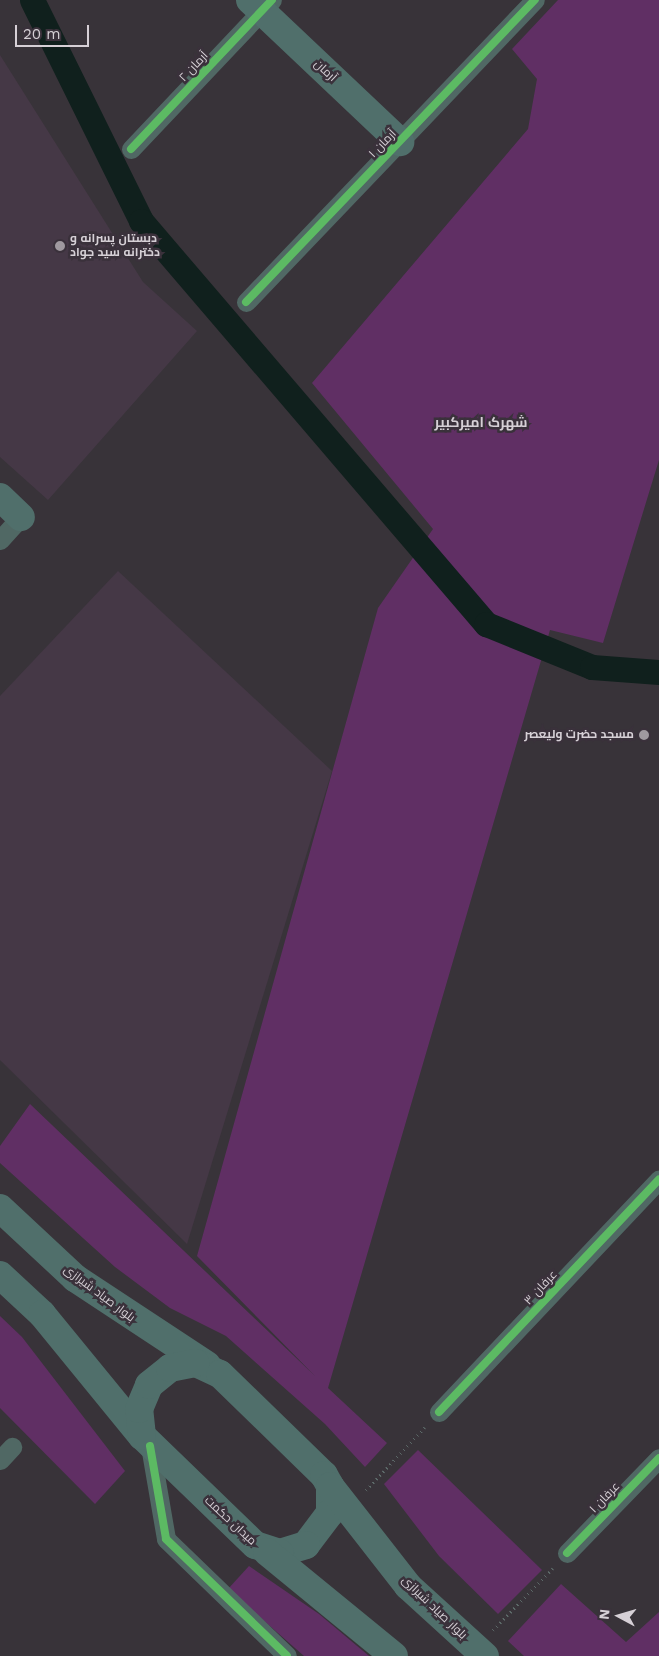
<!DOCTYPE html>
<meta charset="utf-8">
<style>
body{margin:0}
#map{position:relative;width:659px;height:1656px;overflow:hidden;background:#383339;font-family:"Work Sans",Cairo,sans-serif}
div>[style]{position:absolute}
.built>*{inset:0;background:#453846}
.green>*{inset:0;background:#602f64}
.canal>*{height:25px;margin:-12.5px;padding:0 12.5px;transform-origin:12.5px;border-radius:12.5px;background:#10201d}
.path>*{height:3px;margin-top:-1.5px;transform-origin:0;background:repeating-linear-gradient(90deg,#5d6a69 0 1px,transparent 0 5px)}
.street>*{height:19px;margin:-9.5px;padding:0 9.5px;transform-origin:9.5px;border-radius:9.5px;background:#506864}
.secondary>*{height:28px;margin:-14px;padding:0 14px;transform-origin:14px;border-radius:14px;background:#506f6b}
.cycleway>*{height:8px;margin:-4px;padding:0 4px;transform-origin:4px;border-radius:4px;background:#5cba63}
.dots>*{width:14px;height:14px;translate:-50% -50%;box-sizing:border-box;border:2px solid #3a313b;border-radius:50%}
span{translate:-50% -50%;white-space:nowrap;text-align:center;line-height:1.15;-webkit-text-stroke:5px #3a313b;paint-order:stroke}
.street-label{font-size:12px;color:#d6d0d6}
.poi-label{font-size:12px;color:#d6d0d6;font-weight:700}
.left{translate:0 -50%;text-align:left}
.right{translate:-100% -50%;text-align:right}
.neighbourhood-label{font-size:14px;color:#d6d0d6;font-weight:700}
.north{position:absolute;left:594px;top:1591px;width:50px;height:50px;-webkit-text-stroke:4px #3a313b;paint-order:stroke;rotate:276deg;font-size:14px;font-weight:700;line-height:20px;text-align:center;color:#d6d0d6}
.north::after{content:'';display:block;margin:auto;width:18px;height:22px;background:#d6d0d6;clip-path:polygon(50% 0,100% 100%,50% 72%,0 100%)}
.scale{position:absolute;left:15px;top:25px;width:74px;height:22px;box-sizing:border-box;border:2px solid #d6d0d6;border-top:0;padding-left:6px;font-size:15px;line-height:18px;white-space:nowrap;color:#d6d0d6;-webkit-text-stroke:4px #3a313b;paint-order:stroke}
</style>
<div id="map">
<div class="built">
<i style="clip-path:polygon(0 55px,143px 282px,197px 331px,48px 500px,0 457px)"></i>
<i style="clip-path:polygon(118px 571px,332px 771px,187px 1244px,0 1060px,0 696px)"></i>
</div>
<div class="green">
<i style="clip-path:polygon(558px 0,659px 0,659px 460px,603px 643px,550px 630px,328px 1388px,387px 1443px,365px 1467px,325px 1424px,226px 1336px,170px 1308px,115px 1267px,0 1163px,0 1146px,30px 1104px,315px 1376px,197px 1256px,378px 608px,433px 529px,312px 383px,528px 129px,537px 79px,512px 49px)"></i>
<i style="clip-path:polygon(0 1316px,22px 1337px,125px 1471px,95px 1504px,0 1408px)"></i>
<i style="clip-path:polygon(418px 1450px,542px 1570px,498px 1614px,439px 1556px,384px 1484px)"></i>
<i style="clip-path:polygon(249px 1566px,319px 1614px,369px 1656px,304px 1656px,228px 1589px)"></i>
<i style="clip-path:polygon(561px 1584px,626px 1642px,659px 1612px,659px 1656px,524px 1656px,508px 1641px)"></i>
</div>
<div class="canal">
<i style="left:32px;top:0;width:246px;rotate:63.7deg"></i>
<i style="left:141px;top:221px;width:531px;rotate:49.43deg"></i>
<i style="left:486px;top:624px;width:114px;rotate:22.1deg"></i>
<i style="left:592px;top:667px;width:67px;rotate:4.3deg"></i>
</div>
<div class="path">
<i style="left:366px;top:1490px;width:86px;rotate:-46.9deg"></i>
<i style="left:493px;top:1630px;width:86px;rotate:-45.9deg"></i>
</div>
<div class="street">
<i style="left:131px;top:149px;width:205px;rotate:-46.6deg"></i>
<i style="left:246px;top:302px;width:418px;rotate:-46.3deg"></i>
<i style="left:0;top:540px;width:31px;rotate:-48deg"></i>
<i style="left:439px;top:1412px;width:320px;rotate:-46.6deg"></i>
<i style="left:150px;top:1446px;width:94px;rotate:80.2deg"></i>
<i style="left:166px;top:1539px;width:168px;rotate:44deg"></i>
<i style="left:0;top:1460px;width:18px;rotate:-47deg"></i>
<i style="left:567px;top:1553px;width:132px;rotate:-45.9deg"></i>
</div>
<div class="secondary">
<i style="left:250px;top:0;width:207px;rotate:43.4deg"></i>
<i style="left:0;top:497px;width:29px;rotate:44deg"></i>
<i style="left:0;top:1208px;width:103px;rotate:43deg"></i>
<i style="left:75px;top:1278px;width:158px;rotate:33.4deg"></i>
<i style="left:0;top:1275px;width:57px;rotate:42.9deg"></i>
<i style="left:42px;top:1314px;width:158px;rotate:50.7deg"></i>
<i style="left:196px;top:1363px;width:26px;rotate:25deg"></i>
<i style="left:220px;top:1374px;width:145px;rotate:44.2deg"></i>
<i style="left:324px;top:1475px;width:13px;rotate:61deg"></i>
<i style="left:330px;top:1486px;width:27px;rotate:90deg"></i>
<i style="left:330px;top:1513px;width:40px;rotate:127deg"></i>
<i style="left:306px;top:1545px;width:27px;rotate:163deg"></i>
<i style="left:280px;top:1553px;width:26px;rotate:-162deg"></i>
<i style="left:255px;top:1545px;width:157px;rotate:-136deg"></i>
<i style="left:142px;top:1436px;width:27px;rotate:-96deg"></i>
<i style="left:139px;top:1409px;width:26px;rotate:-67deg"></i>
<i style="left:149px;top:1385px;width:27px;rotate:-39deg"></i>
<i style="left:170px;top:1368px;width:26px;rotate:-11deg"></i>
<i style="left:330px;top:1486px;width:127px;rotate:52deg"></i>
<i style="left:408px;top:1586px;width:104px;rotate:42.3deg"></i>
<i style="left:267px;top:1552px;width:164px;rotate:39.3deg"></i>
</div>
<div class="cycleway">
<i style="left:131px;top:149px;width:205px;rotate:-46.6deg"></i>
<i style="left:246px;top:302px;width:418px;rotate:-46.3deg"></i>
<i style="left:439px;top:1412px;width:320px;rotate:-46.6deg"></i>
<i style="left:150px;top:1446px;width:94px;rotate:80.2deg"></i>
<i style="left:166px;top:1539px;width:168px;rotate:44deg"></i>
<i style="left:567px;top:1553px;width:132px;rotate:-45.9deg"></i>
</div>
<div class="dots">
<i style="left:60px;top:246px;background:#9f999f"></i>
<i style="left:644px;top:735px;background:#9f999f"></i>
</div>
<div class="street-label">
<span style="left:194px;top:67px;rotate:-47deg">آرمان ۲</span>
<span style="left:325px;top:71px;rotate:43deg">آرمان</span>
<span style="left:383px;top:144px;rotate:-46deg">آرمان ۱</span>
<span style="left:541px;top:1288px;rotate:-47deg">عرفان ۳</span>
<span style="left:99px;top:1294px;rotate:37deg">بلوار صیاد شیرازی</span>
<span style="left:605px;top:1498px;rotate:-46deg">عرفان ۱</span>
<span style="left:230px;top:1521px;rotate:43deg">میدان حکمت</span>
<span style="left:434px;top:1608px;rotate:44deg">بلوار صیاد شیرازی</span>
</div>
<div class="poi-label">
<span class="left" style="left:70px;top:246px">دبستان پسرانه و<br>دخترانه سید جواد</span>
<span class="right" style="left:634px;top:735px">مسجد حضرت ولیعصر</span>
</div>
<div class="neighbourhood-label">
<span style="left:481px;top:422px">شهرک امیرکبیر</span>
</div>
<div class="north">N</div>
<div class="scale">20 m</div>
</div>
